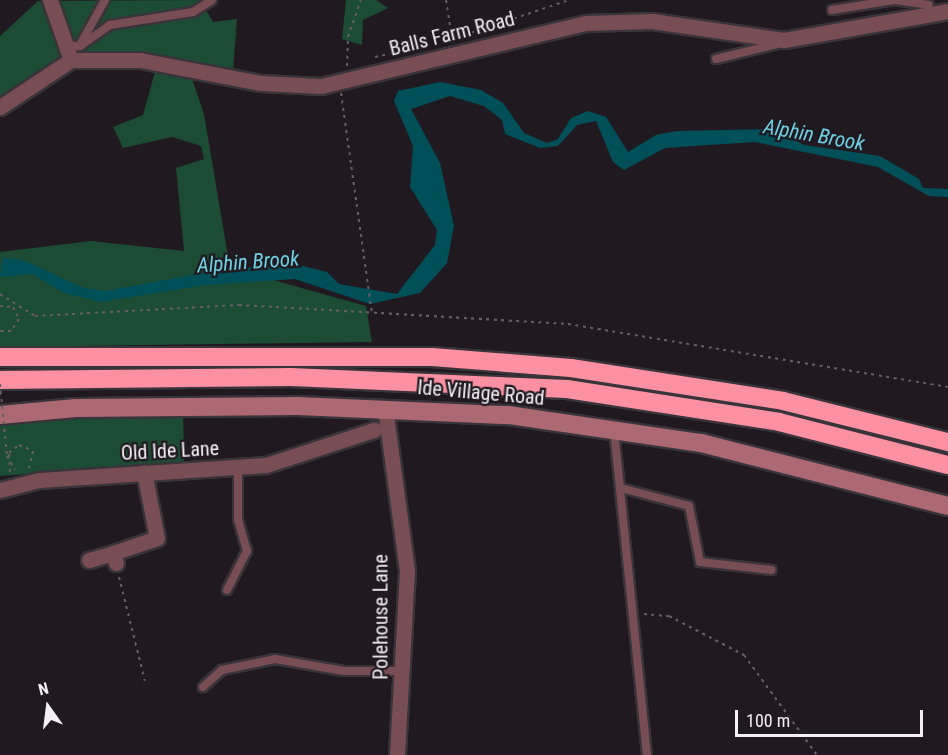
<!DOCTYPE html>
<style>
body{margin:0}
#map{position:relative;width:948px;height:755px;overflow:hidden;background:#201a20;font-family:"Roboto Condensed",sans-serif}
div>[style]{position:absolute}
.forest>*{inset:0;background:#1c4c33}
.water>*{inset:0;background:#00505a}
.path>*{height:2px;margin-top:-1px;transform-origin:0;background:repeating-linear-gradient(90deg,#666066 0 3px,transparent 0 7.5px)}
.roads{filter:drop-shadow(2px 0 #393439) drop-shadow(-2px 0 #393439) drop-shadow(0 2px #393439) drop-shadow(0 -2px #393439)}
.lane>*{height:8px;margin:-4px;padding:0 4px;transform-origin:4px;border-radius:4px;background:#784e54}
.street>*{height:15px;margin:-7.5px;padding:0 7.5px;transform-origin:7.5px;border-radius:7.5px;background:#784e54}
.secondary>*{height:18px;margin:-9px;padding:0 9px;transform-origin:9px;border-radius:9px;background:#ac6973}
.highway>*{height:18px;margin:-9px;padding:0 9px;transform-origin:9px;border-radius:9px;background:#fa90a1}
.path-bridge>*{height:2px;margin-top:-1px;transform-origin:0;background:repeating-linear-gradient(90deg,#666066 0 3px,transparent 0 7.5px)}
span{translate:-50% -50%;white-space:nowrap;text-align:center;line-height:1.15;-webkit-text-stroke:4.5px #201a20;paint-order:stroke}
.street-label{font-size:20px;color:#f4eff4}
.water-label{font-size:21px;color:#6bd1e3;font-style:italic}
.north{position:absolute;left:18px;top:677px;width:60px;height:60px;-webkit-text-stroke:4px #201a20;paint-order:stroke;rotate:346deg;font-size:16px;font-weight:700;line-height:24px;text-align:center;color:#f4eff4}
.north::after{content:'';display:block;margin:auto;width:21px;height:27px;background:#f4eff4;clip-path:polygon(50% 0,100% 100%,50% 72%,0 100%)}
.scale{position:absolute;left:735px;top:710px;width:188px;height:27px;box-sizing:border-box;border:3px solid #f4eff4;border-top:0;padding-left:8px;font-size:18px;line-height:21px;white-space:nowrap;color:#f4eff4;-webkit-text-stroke:4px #201a20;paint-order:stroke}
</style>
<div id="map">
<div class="forest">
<i style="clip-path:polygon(200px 0,213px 22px,237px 19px,233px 71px,201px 66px,192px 79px,204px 114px,230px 268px,366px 306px,372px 342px,0 347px,0 252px,91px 241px,184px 251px,176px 168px,204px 159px,201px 146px,172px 137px,123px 148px,113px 127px,143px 115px,156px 68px,64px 54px,0 99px,0 36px,38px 1px)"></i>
<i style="clip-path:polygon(346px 0,376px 0,388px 8px,363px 20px,362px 45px,342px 39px)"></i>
<i style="clip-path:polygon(183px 410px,184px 462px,0 476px,0 423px,74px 413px)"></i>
</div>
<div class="water">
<i style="clip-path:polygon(440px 82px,481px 90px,503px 103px,524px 133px,547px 143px,558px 139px,571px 118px,588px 111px,606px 117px,628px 152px,656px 135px,676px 131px,772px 129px,804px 145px,880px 156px,919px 179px,923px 188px,948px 189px,948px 197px,929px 196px,878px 167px,755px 142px,665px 148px,624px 170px,613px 162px,596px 121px,577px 125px,558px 146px,540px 148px,505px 134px,502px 120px,484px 106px,450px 96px,411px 109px,440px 163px,454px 226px,447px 263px,420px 293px,370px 304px,295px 279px,206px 285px,101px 302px,64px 293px,32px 274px,0 277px,3px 258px,23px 260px,84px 288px,105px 291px,230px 268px,303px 266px,327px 272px,339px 284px,397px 294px,435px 245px,437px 230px,410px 187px,413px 146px,394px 101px,398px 91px)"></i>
</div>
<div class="path">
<i style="left:446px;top:0;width:39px;rotate:81deg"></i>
<i style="left:450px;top:40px;width:126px;rotate:-18.6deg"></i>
<i style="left:375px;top:57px;width:29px;rotate:-12deg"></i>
<i style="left:347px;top:66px;width:29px;rotate:-88deg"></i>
<i style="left:348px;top:37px;width:39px;rotate:-71deg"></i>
<i style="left:341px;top:93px;width:222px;rotate:82deg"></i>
<i style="left:0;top:294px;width:41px;rotate:32.2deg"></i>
<i style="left:35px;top:316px;width:204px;rotate:-3.1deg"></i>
<i style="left:239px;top:305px;width:330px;rotate:3.3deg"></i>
<i style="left:568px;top:324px;width:385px;rotate:9.4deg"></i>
<i style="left:0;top:306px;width:13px;rotate:4deg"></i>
<i style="left:13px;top:307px;width:13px;rotate:63deg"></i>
<i style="left:19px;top:319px;width:14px;rotate:124deg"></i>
<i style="left:11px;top:331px;width:11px;rotate:180deg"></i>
<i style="left:10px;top:472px;width:19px;rotate:-93deg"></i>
<i style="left:9px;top:453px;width:13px;rotate:-39deg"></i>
<i style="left:19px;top:445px;width:15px;rotate:23deg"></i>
<i style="left:33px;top:451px;width:18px;rotate:103deg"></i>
<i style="left:119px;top:577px;width:107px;rotate:76deg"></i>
<i style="left:644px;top:614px;width:25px;rotate:5deg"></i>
<i style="left:669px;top:616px;width:85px;rotate:27.5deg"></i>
<i style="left:744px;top:655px;width:124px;rotate:53.9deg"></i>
</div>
<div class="roads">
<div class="lane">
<i style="left:832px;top:10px;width:63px;rotate:-9.2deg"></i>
<i style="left:894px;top:0;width:35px;rotate:8deg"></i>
<i style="left:81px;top:43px;width:49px;rotate:-60.8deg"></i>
<i style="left:70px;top:46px;width:10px"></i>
<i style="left:80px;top:46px;width:37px;rotate:-35deg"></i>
<i style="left:110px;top:25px;width:84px;rotate:-8.9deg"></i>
<i style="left:193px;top:12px;width:22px;rotate:-32deg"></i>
<i style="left:716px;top:59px;width:72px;rotate:-13.7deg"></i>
<i style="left:614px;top:430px;width:327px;rotate:84.2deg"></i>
<i style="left:621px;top:488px;width:70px;rotate:14.8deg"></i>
<i style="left:689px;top:506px;width:57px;rotate:78.9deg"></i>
<i style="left:700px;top:562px;width:72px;rotate:6.3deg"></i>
<i style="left:227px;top:590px;width:44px;rotate:-62.9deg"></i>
<i style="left:247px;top:551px;width:32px;rotate:-106deg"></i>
<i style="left:238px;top:520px;width:51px;rotate:-90deg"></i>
<i style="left:203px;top:687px;width:25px;rotate:-42deg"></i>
<i style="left:222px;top:670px;width:54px;rotate:-11.7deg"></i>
<i style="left:275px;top:659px;width:70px;rotate:9.9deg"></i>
<i style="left:344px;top:671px;width:59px"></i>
</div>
<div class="street">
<i style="left:71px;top:60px;width:69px"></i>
<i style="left:140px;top:60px;width:123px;rotate:10.8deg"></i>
<i style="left:261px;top:83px;width:60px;rotate:2.9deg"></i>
<i style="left:321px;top:86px;width:271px;rotate:-13.4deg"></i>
<i style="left:585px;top:23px;width:67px;rotate:-1.7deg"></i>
<i style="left:652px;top:21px;width:133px;rotate:8.2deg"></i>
<i style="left:784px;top:40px;width:167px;rotate:-10deg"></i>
<i style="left:0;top:107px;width:85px;rotate:-33.5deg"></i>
<i style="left:71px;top:60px;width:64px;rotate:-109.3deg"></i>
<i style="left:385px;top:408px;width:163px;rotate:82.3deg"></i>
<i style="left:407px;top:570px;width:185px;rotate:93.1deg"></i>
<i style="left:0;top:490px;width:40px;rotate:-14.4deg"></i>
<i style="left:39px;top:480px;width:227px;rotate:-3.8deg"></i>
<i style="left:266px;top:465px;width:114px;rotate:-18deg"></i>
<i style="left:89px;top:560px;width:25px;rotate:-16deg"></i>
<i style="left:116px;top:563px;width:10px;rotate:-107deg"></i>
<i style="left:113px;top:553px;width:46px;rotate:-18.8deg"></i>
<i style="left:157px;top:538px;width:67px;rotate:-101.1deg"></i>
</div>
<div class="secondary">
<i style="left:0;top:415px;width:76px;rotate:-5.3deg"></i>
<i style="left:76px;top:408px;width:222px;rotate:-0.5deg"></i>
<i style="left:298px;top:406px;width:210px;rotate:2.5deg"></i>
<i style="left:508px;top:415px;width:195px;rotate:8.3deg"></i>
<i style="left:701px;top:443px;width:255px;rotate:14.3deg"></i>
</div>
<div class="highway">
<i style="left:0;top:357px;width:432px"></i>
<i style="left:432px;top:357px;width:139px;rotate:4.5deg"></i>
<i style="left:571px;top:368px;width:215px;rotate:8.8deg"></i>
<i style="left:783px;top:401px;width:170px;rotate:14deg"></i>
<i style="left:0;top:380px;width:291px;rotate:-0.6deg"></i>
<i style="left:291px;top:377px;width:276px;rotate:2.5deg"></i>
<i style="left:567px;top:389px;width:215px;rotate:8.8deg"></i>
<i style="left:779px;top:422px;width:174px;rotate:14.3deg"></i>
</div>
</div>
<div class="path-bridge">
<i style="left:0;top:384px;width:72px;rotate:84.4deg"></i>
<i style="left:7px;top:456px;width:16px;rotate:60deg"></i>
</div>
<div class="street-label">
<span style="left:452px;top:34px;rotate:-14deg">Balls Farm Road</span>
<span style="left:481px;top:393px;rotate:5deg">Ide Village Road</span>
<span style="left:170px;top:451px;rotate:-3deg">Old Ide Lane</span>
<span style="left:381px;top:617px;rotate:-90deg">Polehouse Lane</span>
</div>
<div class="water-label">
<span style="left:814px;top:135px;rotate:10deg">Alphin Brook</span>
<span style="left:248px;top:262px;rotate:-4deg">Alphin Brook</span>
</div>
<div class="north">N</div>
<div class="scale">100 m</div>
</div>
